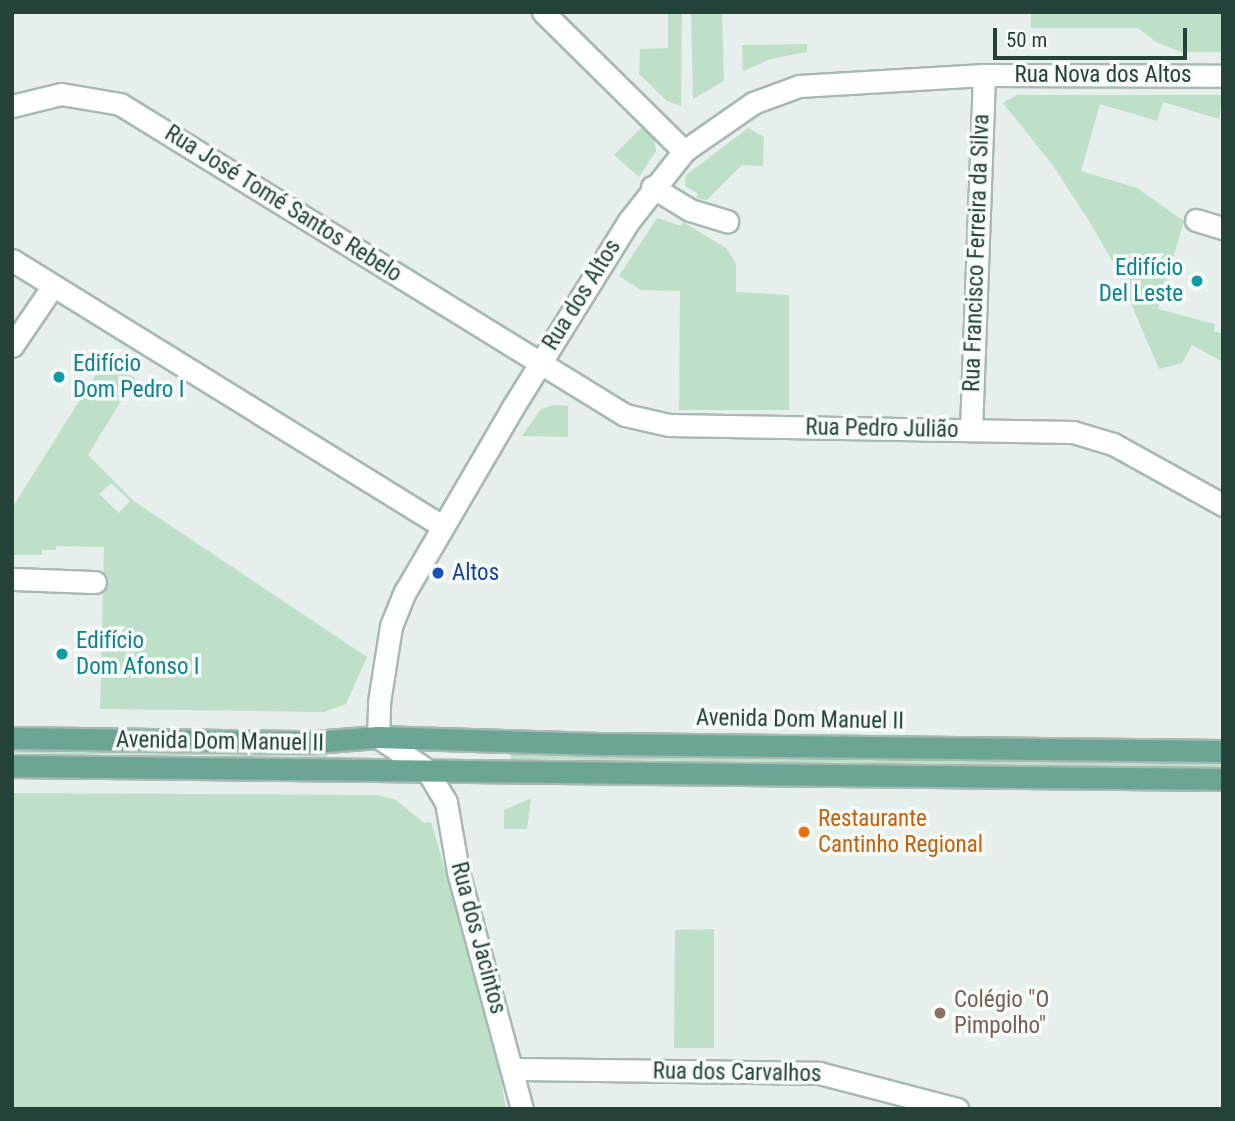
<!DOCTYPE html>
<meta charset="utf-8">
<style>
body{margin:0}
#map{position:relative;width:1235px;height:1121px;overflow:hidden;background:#e6efeb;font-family:"Roboto Condensed",sans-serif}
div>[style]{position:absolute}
.green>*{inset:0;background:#bfe0c8}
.roads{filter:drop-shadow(2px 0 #a8b8b2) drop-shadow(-2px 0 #a8b8b2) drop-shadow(0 2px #a8b8b2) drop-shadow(0 -2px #a8b8b2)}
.street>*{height:21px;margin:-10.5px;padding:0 10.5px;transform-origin:10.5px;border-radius:10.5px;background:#fff}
.primary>*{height:21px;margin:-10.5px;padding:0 10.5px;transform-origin:10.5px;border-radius:10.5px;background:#6aa596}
.dots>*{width:19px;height:19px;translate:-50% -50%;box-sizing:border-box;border:4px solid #f7fbf9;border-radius:50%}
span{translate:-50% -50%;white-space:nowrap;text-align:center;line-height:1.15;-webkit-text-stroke:7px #f7fbf9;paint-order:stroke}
.street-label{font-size:23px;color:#24423a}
.culture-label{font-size:23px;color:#0d838f}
.right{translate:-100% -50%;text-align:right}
.left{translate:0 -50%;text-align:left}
.transit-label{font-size:23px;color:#164399}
.food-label{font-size:23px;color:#c56008}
.education-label{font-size:23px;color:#785e54}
.frame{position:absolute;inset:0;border:14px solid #24423a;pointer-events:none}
.scale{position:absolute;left:993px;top:28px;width:194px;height:32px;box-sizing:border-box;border:4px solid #24423a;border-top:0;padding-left:9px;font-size:21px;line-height:24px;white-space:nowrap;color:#24423a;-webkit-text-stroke:5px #f7fbf9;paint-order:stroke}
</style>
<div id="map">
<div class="green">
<i style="clip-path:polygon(668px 12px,682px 12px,681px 106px,667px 101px,639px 74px,640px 49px,668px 48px)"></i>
<i style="clip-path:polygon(691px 12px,722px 12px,724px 81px,693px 99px)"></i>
<i style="clip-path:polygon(1031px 12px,1223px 12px,1223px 52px,1181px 52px,1156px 42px,1138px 28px,1031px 28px)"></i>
<i style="clip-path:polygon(807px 44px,807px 52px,771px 59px,743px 71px,742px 45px)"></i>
<i style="clip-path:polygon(1016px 95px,1223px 95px,1219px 119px,1163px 102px,1157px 121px,1100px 104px,1081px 171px,1137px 188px,1184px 221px,1158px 309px,1215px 324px,1214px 331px,1223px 334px,1223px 362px,1192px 345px,1182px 363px,1159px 369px,1114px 264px,1089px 221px,1052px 164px,1003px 103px)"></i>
<i style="clip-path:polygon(642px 127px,654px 138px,656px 151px,639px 177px,614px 155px)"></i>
<i style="clip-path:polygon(748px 128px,764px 137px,763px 166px,742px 165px,707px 200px,696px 198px,698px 194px,685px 186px,686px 175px)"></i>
<i style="clip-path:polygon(657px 218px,681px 226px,683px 222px,726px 248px,736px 264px,736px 292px,789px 295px,789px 410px,679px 410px,680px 291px,641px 290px,619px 276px)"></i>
<i style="clip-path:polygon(evenodd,105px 360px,135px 378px,88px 455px,135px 502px,367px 657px,346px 704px,324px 712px,100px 709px,104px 547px,56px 546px,56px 550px,42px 550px,42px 555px,12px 555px,12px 508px,105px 360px,111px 483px,130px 501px,119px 513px,99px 494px,111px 483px)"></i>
<i style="clip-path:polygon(554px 405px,568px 406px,568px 437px,522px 436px,541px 409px)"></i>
<i style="clip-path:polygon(12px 746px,327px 750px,327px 757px,12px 753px)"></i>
<i style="clip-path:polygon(511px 752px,1223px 760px,1223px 767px,511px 759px)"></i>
<i style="clip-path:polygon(12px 793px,377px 795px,396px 800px,424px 823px,431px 822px,493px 1032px,506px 1109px,12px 1109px)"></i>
<i style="clip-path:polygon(531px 798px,527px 829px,504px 829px,504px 810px)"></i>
<i style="clip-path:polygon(714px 929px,714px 1048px,674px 1048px,675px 930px)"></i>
</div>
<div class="roads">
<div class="street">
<i style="left:543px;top:12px;width:198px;rotate:44.6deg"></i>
<i style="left:12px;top:106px;width:50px;rotate:-13.8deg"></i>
<i style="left:61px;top:94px;width:60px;rotate:9.6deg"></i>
<i style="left:120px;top:104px;width:593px;rotate:31.63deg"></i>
<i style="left:625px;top:415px;width:45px;rotate:12.8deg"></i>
<i style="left:669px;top:425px;width:404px;rotate:1deg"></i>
<i style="left:1073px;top:432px;width:42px;rotate:16.7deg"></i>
<i style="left:1113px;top:444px;width:126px;rotate:29deg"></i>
<i style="left:652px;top:187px;width:44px;rotate:31.2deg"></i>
<i style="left:690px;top:210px;width:39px;rotate:17deg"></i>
<i style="left:1196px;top:220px;width:28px;rotate:17deg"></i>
<i style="left:12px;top:260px;width:506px;rotate:31.74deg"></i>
<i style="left:12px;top:346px;width:73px;rotate:-55.7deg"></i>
<i style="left:971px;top:430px;width:355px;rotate:-87.9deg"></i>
<i style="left:12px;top:579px;width:83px;rotate:2.1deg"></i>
<i style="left:512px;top:1069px;width:307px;rotate:0.7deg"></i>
<i style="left:819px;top:1073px;width:143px;rotate:14.6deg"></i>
<i style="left:522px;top:1109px;width:246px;rotate:-105.1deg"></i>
<i style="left:458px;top:871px;width:70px;rotate:-99.9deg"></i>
<i style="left:446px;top:802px;width:37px;rotate:-121deg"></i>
<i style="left:427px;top:770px;width:59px;rotate:-146deg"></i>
<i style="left:378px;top:737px;width:35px;rotate:-88deg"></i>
<i style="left:379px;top:702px;width:77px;rotate:-81deg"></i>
<i style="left:391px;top:626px;width:37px;rotate:-68deg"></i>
<i style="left:405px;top:592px;width:214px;rotate:-59.7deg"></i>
<i style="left:513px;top:407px;width:218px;rotate:-58.1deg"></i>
<i style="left:628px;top:222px;width:90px;rotate:-51.7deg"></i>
<i style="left:684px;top:151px;width:84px;rotate:-34.8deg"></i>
<i style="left:753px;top:103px;width:49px;rotate:-20.3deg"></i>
<i style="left:799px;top:86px;width:185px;rotate:-3.4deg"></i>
<i style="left:984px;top:75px;width:239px;rotate:0.2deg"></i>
</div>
<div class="primary">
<i style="left:12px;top:738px;width:302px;rotate:0.8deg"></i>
<i style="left:314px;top:742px;width:64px;rotate:-4.5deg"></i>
<i style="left:378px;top:737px;width:229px;rotate:1.8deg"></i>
<i style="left:607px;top:744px;width:616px;rotate:0.65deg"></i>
<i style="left:12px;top:766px;width:1211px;rotate:0.62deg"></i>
</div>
</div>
<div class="dots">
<i style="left:1197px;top:281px;background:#0f9aa8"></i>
<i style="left:59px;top:377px;background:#0f9aa8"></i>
<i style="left:438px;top:573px;background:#1a4fb4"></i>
<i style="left:62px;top:654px;background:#0f9aa8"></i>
<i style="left:804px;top:832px;background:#e8710a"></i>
<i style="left:940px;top:1013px;background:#8d6e63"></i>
</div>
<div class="street-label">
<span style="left:1103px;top:75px">Rua Nova dos Altos</span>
<span style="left:283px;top:204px;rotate:32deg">Rua José Tomé Santos Rebelo</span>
<span style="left:977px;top:253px;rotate:-88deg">Rua Francisco Ferreira da Silva</span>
<span style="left:582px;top:295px;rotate:-58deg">Rua dos Altos</span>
<span style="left:882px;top:429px;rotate:1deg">Rua Pedro Julião</span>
<span style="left:800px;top:720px;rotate:1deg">Avenida Dom Manuel II</span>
<span style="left:220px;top:742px;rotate:1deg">Avenida Dom Manuel II</span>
<span style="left:478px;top:938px;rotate:75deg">Rua dos Jacintos</span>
<span style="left:737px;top:1073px;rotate:1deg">Rua dos Carvalhos</span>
</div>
<div class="culture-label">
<span class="right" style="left:1183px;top:281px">Edifício<br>Del Leste</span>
<span class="left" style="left:73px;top:377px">Edifício<br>Dom Pedro I</span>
<span class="left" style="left:76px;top:654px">Edifício<br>Dom Afonso I</span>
</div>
<div class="transit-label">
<span class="left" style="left:452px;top:573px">Altos</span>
</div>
<div class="food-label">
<span class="left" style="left:818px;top:832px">Restaurante<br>Cantinho Regional</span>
</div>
<div class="education-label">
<span class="left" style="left:954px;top:1013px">Colégio "O<br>Pimpolho"</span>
</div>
<div class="frame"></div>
<div class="scale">50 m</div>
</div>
